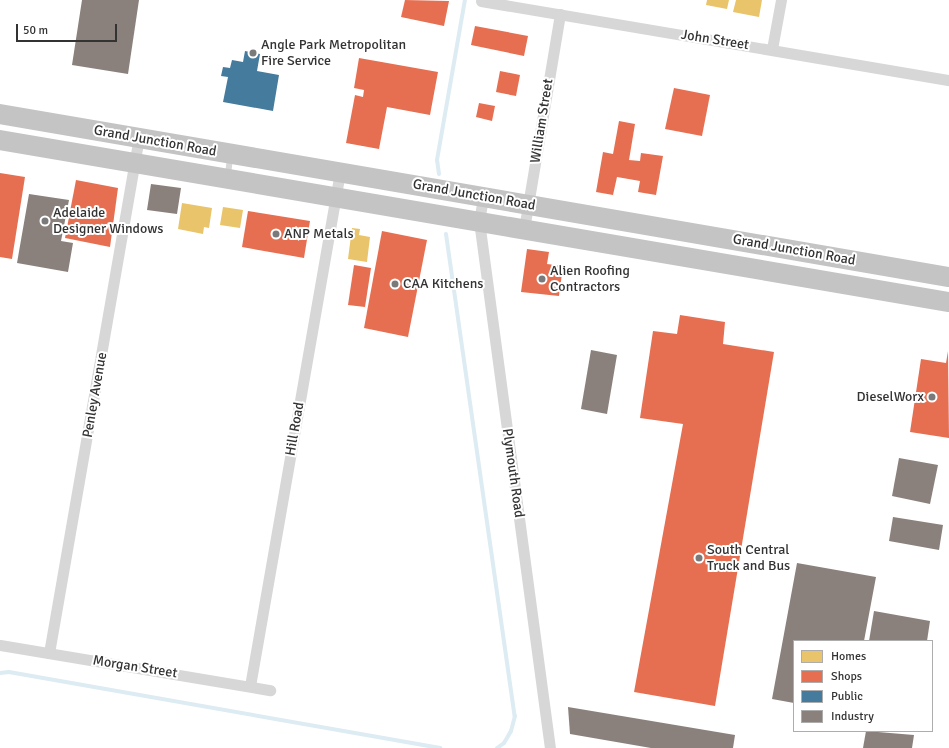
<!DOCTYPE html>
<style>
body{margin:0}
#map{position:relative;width:949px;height:748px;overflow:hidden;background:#fff;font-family:Signika,sans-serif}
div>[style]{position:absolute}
.homes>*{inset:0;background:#e9c46a}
.shops>*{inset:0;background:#e76f51}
.public>*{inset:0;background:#457b9d}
.industry>*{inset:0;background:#8a817c}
.stream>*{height:4px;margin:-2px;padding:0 2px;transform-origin:2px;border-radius:2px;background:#ddebf3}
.lane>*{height:5.5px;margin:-2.75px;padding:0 2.75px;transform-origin:2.75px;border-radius:2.75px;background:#d7d7d7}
.street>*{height:11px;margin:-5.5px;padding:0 5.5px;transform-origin:5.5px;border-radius:5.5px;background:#d7d7d7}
.highway>*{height:20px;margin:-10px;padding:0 10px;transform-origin:10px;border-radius:10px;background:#c4c4c4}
.dots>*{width:11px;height:11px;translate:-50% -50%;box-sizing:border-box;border:2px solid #fff;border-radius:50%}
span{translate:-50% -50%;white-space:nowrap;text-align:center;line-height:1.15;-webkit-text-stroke:4px #fff;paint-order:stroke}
.street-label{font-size:14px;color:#333}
.poi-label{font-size:14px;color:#333}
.left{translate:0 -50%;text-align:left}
.right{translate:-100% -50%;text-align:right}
.legend{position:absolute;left:793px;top:640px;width:140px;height:92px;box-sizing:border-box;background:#fff;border:1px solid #adadad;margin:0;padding:5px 7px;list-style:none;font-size:12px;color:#333}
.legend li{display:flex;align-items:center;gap:8px;height:20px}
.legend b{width:20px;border:1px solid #adadad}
.scale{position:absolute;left:16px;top:24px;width:101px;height:18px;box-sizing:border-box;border:2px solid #333;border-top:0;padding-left:5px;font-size:12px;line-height:14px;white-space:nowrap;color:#333;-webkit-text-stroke:3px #fff;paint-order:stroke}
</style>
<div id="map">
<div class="homes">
<i style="clip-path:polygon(707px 0,729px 0,727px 9px,706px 5px)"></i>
<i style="clip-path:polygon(736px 0,762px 0,759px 17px,733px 12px)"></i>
<i style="clip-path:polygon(182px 203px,212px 208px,209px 228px,204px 227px,203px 234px,178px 229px)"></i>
<i style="clip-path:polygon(223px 207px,243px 210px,240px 228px,220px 225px)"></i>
<i style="clip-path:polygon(352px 228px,360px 229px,359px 235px,370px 237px,367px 262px,348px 259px)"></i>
</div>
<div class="shops">
<i style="clip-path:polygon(405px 0,449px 1px,444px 26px,401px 17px)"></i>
<i style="clip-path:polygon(475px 26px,528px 36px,524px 56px,471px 45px)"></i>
<i style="clip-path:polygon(359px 58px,438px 72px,430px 115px,387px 107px,379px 149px,346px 143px,355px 95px,363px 97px,364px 90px,354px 88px)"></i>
<i style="clip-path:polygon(500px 71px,520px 75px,516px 96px,496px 92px)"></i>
<i style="clip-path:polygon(674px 88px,710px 95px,702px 136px,665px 129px)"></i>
<i style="clip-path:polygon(479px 103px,495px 106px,492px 121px,476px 117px)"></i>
<i style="clip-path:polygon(619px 121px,635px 124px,629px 160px,640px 161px,641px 153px,663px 156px,656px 195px,638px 192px,640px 181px,617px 177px,613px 195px,596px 192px,603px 152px,613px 154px)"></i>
<i style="clip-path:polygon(0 173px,25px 177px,12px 259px,0 257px)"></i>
<i style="clip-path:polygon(76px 180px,118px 188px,110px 247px,65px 238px)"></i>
<i style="clip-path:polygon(248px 211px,310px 221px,304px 258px,242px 247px)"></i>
<i style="clip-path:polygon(382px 231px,427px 240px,408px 337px,364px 328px)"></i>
<i style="clip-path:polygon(527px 249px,549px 252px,547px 264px,563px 266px,559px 296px,521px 292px)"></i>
<i style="clip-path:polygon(354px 265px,371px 268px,365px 307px,348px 305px)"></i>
<i style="clip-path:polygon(680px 315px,725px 322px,723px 344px,774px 352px,715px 706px,634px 692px,683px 424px,640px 418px,653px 331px,677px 334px)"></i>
<i style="clip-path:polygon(948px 351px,949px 438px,910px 432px,921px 359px,946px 363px)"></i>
</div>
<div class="public">
<i style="clip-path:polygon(245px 51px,260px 54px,257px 71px,279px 75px,273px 111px,223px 102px,228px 77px,221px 76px,223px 67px,230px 68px,232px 60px,243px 62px)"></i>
</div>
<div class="industry">
<i style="clip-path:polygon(82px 0,139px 0,128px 74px,72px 65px)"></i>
<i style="clip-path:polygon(151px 184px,181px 188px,177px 214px,147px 210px)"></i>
<i style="clip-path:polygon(29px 194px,69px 200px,61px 241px,73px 243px,68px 272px,17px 263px)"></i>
<i style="clip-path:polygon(591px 350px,617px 355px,607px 414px,581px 409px)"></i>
<i style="clip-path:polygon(899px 458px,938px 465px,930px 504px,892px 496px)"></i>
<i style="clip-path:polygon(893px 517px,943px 525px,939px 550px,889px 541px)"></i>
<i style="clip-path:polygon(797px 563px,876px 577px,864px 641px,794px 641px,794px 703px,772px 699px)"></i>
<i style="clip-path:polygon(874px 611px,930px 621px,927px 641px,869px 641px)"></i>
<i style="clip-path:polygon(568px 707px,735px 735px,733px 748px,651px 748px,570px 734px)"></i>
<i style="clip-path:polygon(866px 731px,914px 735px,912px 748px,863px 748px)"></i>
</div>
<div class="stream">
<i style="left:439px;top:174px;width:14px;rotate:-98deg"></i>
<i style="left:437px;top:160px;width:162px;rotate:-80.1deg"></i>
<i style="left:446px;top:234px;width:487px;rotate:81.9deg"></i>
<i style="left:515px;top:716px;width:16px;rotate:105deg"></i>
<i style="left:511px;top:731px;width:14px;rotate:120deg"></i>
<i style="left:504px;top:743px;width:9px;rotate:144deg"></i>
<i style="left:0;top:673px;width:9px;rotate:-6deg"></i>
<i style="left:9px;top:672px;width:438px;rotate:10deg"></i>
</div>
<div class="lane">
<i style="left:228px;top:176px;width:19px;rotate:-84deg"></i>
</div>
<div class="street">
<i style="left:481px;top:1px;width:475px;rotate:9.6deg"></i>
<i style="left:772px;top:49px;width:50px;rotate:-79.6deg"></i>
<i style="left:483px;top:197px;width:24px;rotate:99deg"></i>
<i style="left:479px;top:221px;width:532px;rotate:82.33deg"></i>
<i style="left:524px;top:229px;width:218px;rotate:-80.5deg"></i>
<i style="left:0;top:645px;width:274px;rotate:9.5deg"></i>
<i style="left:49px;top:653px;width:524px;rotate:-80.11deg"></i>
<i style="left:250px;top:686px;width:522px;rotate:-80.07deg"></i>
</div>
<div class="highway">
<i style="left:0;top:114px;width:963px;rotate:9.75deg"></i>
<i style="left:0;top:140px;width:963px;rotate:9.69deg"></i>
</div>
<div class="dots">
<i style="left:253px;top:53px;background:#7a7a7a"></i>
<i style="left:45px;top:221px;background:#7a7a7a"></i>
<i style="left:276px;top:234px;background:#7a7a7a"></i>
<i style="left:542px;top:279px;background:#7a7a7a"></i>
<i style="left:395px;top:284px;background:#7a7a7a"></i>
<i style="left:932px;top:397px;background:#7a7a7a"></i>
<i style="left:699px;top:558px;background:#7a7a7a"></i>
</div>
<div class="street-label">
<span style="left:715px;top:40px;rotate:9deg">John Street</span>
<span style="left:542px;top:121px;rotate:-81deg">William Street</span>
<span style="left:155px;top:141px;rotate:10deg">Grand Junction Road</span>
<span style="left:474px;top:195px;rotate:10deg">Grand Junction Road</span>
<span style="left:794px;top:250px;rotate:10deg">Grand Junction Road</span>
<span style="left:95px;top:395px;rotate:-80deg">Penley Avenue</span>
<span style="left:295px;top:429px;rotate:-80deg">Hill Road</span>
<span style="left:513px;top:473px;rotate:82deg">Plymouth Road</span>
<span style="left:135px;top:667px;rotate:9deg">Morgan Street</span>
</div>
<div class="poi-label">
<span class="left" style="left:261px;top:53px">Angle Park Metropolitan<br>Fire Service</span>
<span class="left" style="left:53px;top:221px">Adelaide<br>Designer Windows</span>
<span class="left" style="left:284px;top:234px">ANP Metals</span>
<span class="left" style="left:550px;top:279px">Alien Roofing<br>Contractors</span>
<span class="left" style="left:403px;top:284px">CAA Kitchens</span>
<span class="right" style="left:924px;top:397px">DieselWorx</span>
<span class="left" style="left:707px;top:558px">South Central<br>Truck and Bus</span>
</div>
<ul class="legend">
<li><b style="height:11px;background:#e9c46a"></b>Homes</li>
<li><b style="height:11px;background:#e76f51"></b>Shops</li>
<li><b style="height:11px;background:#457b9d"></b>Public</li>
<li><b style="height:11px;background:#8a817c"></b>Industry</li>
</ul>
<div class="scale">50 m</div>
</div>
